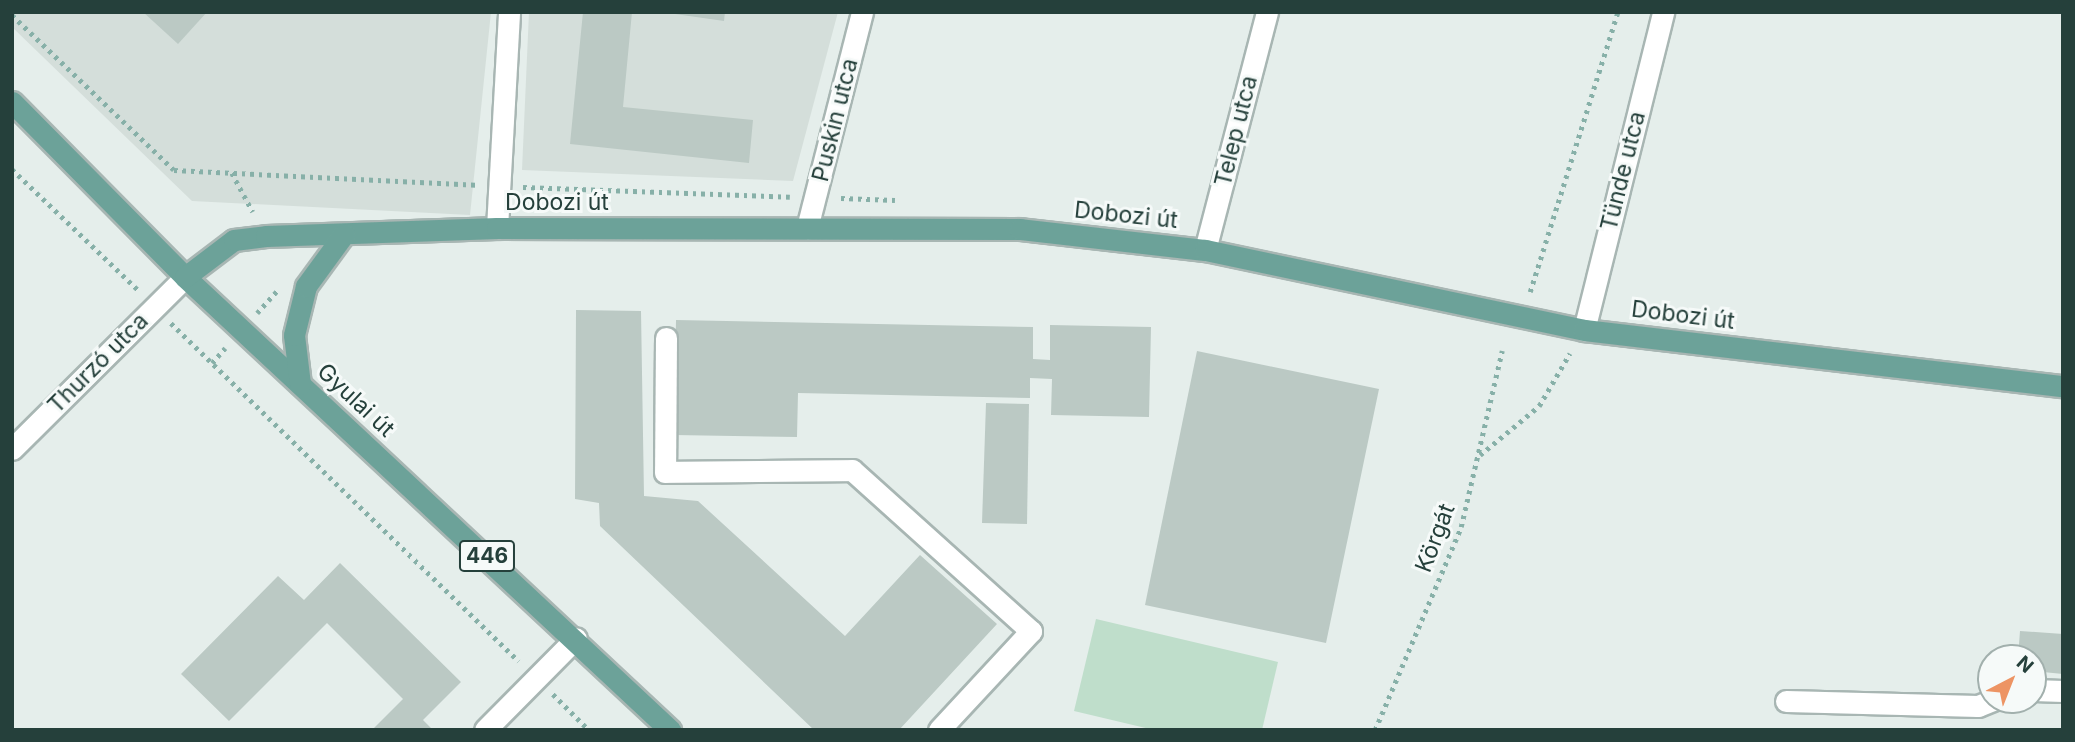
<!DOCTYPE html>
<meta charset="utf-8">
<style>
body{margin:0}
#map{position:relative;width:2075px;height:742px;overflow:hidden;background:#e5eeeb;font-family:Inter,sans-serif}
div>[style]{position:absolute}
.built>*{inset:0;background:#d4deda}
.green>*{inset:0;background:#bfdecb}
.building>*{inset:0;background:#bbc9c4}
.path>*{height:4.5px;margin-top:-2.25px;transform-origin:0;background:repeating-linear-gradient(90deg,#87b0a8 0 3.5px,transparent 0 8.5px)}
.roads{filter:drop-shadow(2px 0 #a8b6b3) drop-shadow(-2px 0 #a8b6b3) drop-shadow(0 2px #a8b6b3) drop-shadow(0 -2px #a8b6b3)}
.minor>*{height:21px;margin:-10.5px;padding:0 10.5px;transform-origin:10.5px;border-radius:10.5px;background:#fff}
.major>*{height:21px;margin:-10.5px;padding:0 10.5px;transform-origin:10.5px;border-radius:10.5px;background:#6ca299}
span{translate:-50% -50%;white-space:nowrap;text-align:center;line-height:1.15;-webkit-text-stroke:6px #f6faf9;paint-order:stroke}
.shield-label span{padding:2px 5px;background:#f6faf9;border:2px solid;border-radius:5px;-webkit-text-stroke-width:0}
.shield-label{font-size:21px;color:#25403b;font-weight:700}
.street-label{font-size:23px;color:#25403b}
.frame{position:absolute;inset:0;border:14px solid #25403b;pointer-events:none}
.north{position:absolute;left:1977px;top:644px;width:70px;height:70px;box-sizing:border-box;background:#f6faf9;border:2px solid #a2b0ad;border-radius:50%;rotate:42deg;font-size:19px;font-weight:700;line-height:28px;text-align:center;color:#25403b}
.north::after{content:'';display:block;margin:auto;width:24px;height:32px;background:#ed9464;clip-path:polygon(50% 0,100% 100%,50% 72%,0 100%)}
</style>
<div id="map">
<div class="built">
<i style="clip-path:polygon(12px 12px,491px 12px,470px 215px,192px 201px,12px 27px)"></i>
<i style="clip-path:polygon(529px 12px,838px 12px,793px 181px,522px 170px)"></i>
</div>
<div class="green">
<i style="clip-path:polygon(1096px 619px,1278px 662px,1262px 730px,1154px 730px,1074px 711px)"></i>
</div>
<div class="building">
<i style="clip-path:polygon(143px 12px,207px 12px,178px 44px)"></i>
<i style="clip-path:polygon(583px 12px,632px 12px,623px 107px,753px 120px,749px 163px,570px 144px)"></i>
<i style="clip-path:polygon(661px 12px,725px 12px,724px 21px)"></i>
<i style="clip-path:polygon(576px 310px,641px 311px,644px 496px,698px 501px,845px 636px,920px 555px,997px 624px,899px 730px,814px 730px,600px 526px,599px 503px,575px 499px)"></i>
<i style="clip-path:polygon(676px 320px,1033px 327px,1033px 359px,1050px 360px,1050px 325px,1151px 327px,1149px 417px,1051px 415px,1052px 379px,1030px 378px,1030px 398px,798px 393px,797px 437px,674px 435px)"></i>
<i style="clip-path:polygon(1197px 351px,1379px 389px,1326px 643px,1145px 605px)"></i>
<i style="clip-path:polygon(986px 403px,1029px 404px,1027px 524px,982px 523px)"></i>
<i style="clip-path:polygon(340px 563px,461px 682px,423px 720px,433px 730px,372px 730px,403px 699px,327px 623px,229px 721px,181px 674px,278px 576px,304px 600px)"></i>
<i style="clip-path:polygon(2020px 631px,2063px 634px,2063px 674px,2033px 671px,2033px 658px,2018px 658px)"></i>
</div>
<div class="path">
<i style="left:12px;top:15px;width:224px;rotate:43.7deg"></i>
<i style="left:174px;top:170px;width:302px;rotate:2.8deg"></i>
<i style="left:12px;top:169px;width:175px;rotate:43.8deg"></i>
<i style="left:232px;top:173px;width:44px;rotate:61.7deg"></i>
<i style="left:523px;top:187px;width:267px;rotate:2.1deg"></i>
<i style="left:841px;top:198px;width:54px;rotate:2.1deg"></i>
<i style="left:1530px;top:292px;width:294px;rotate:-72.6deg"></i>
<i style="left:257px;top:313px;width:30px;rotate:-48deg"></i>
<i style="left:171px;top:323px;width:485px;rotate:44.2deg"></i>
<i style="left:212px;top:363px;width:20px;rotate:-49deg"></i>
<i style="left:1480px;top:455px;width:77px;rotate:-39.7deg"></i>
<i style="left:1539px;top:406px;width:61px;rotate:-59.7deg"></i>
<i style="left:553px;top:694px;width:51px;rotate:45deg"></i>
<i style="left:1375px;top:730px;width:220px;rotate:-67deg"></i>
<i style="left:1461px;top:527px;width:181px;rotate:-76.9deg"></i>
</div>
<div class="roads">
<div class="minor">
<i style="left:497px;top:228px;width:216px;rotate:-86.8deg"></i>
<i style="left:807px;top:228px;width:223px;rotate:-75.7deg"></i>
<i style="left:1205px;top:250px;width:246px;rotate:-75.4deg"></i>
<i style="left:1584px;top:330px;width:328px;rotate:-76deg"></i>
<i style="left:666px;top:338px;width:134px;rotate:90.4deg"></i>
<i style="left:665px;top:472px;width:187px;rotate:-0.6deg"></i>
<i style="left:852px;top:470px;width:241px;rotate:42deg"></i>
<i style="left:1031px;top:631px;width:135px;rotate:132.9deg"></i>
<i style="left:12px;top:449px;width:244px;rotate:-44.8deg"></i>
<i style="left:2033px;top:690px;width:30px;rotate:2deg"></i>
<i style="left:1786px;top:701px;width:192px;rotate:1.5deg"></i>
<i style="left:1978px;top:706px;width:16px;rotate:-22deg"></i>
<i style="left:485px;top:730px;width:129px;rotate:-45.3deg"></i>
</div>
<div class="major">
<i style="left:12px;top:102px;width:246px;rotate:45.3deg"></i>
<i style="left:185px;top:277px;width:664px;rotate:43.05deg"></i>
<i style="left:185px;top:277px;width:61px;rotate:-37.1deg"></i>
<i style="left:234px;top:240px;width:32px;rotate:-7deg"></i>
<i style="left:266px;top:236px;width:231px;rotate:-2deg"></i>
<i style="left:497px;top:228px;width:523px;rotate:0.11deg"></i>
<i style="left:1020px;top:229px;width:186px;rotate:6.5deg"></i>
<i style="left:1205px;top:250px;width:387px;rotate:11.9deg"></i>
<i style="left:1584px;top:330px;width:482px;rotate:6.7deg"></i>
<i style="left:300px;top:384px;width:49px;rotate:-97deg"></i>
<i style="left:294px;top:335px;width:50px;rotate:-76.2deg"></i>
<i style="left:306px;top:286px;width:64px;rotate:-53.8deg"></i>
</div>
</div>
<div class="shield-label">
<span style="left:487px;top:556px">446</span>
</div>
<div class="street-label">
<span style="left:835px;top:120px;rotate:-76deg">Puskin utca</span>
<span style="left:1236px;top:131px;rotate:-76deg">Telep utca</span>
<span style="left:1623px;top:171px;rotate:-76deg">Tünde utca</span>
<span style="left:557px;top:202px">Dobozi út</span>
<span style="left:1126px;top:215px;rotate:6deg">Dobozi út</span>
<span style="left:1683px;top:315px;rotate:7deg">Dobozi út</span>
<span style="left:98px;top:363px;rotate:-45deg">Thurzó utca</span>
<span style="left:356px;top:400px;rotate:43deg">Gyulai út</span>
<span style="left:1435px;top:538px;rotate:-69deg">Körgát</span>
</div>
<div class="frame"></div>
<div class="north">N</div>
</div>
